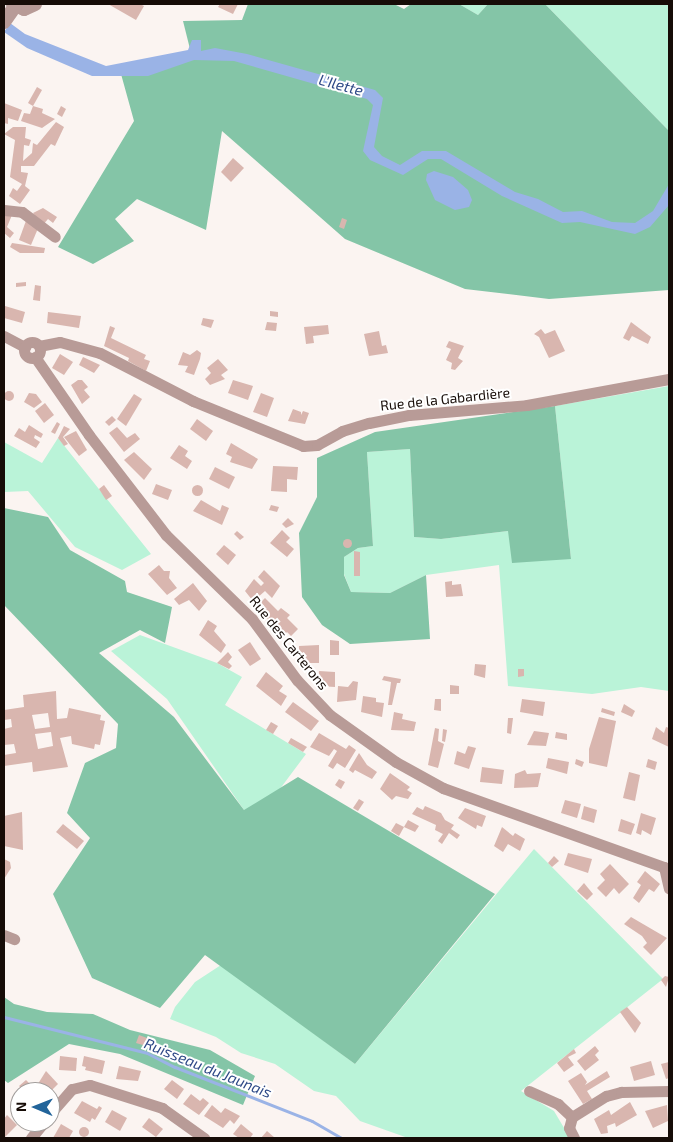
<!DOCTYPE html>
<meta charset="utf-8">
<style>
body{margin:0}
#map{position:relative;width:673px;height:1142px;overflow:hidden;background:#fbf4f1;font-family:"Exo 2",sans-serif}
div>[style]{position:absolute}
.green>*{inset:0;background:#baf3d8}
.forest>*{inset:0;background:#84c5a7}
.water>*{inset:0;background:#9ab3e6}
.stream>*{height:3px;margin:-1.5px;padding:0 1.5px;transform-origin:1.5px;border-radius:1.5px;background:#9ab3e6}
.building>*{inset:0;background:#d9b6af}
.round{border-radius:50%}
.minor>*{height:11px;margin:-5.5px;padding:0 5.5px;transform-origin:5.5px;border-radius:5.5px;background:#b89b97}
.minor>.ring{margin:-5.5px;padding:0;box-sizing:content-box;background:none;border:11px solid #b89b97;border-radius:50%}
.tertiary>*{height:14px;margin:-7px;padding:0 7px;transform-origin:7px;border-radius:7px;background:#b89b97}
span{translate:-50% -50%;white-space:nowrap;text-align:center;line-height:1.15;-webkit-text-stroke:4px #fff;paint-order:stroke}
.street-label{font-size:14px;color:#160c07}
.water-label{font-size:15px;color:#2e4987;font-style:italic}
.frame{position:absolute;inset:0;border:5px solid #160c07;pointer-events:none}
.north{position:absolute;left:10px;top:1082px;width:50px;height:50px;box-sizing:border-box;background:#fff;border:1px solid #a29e9c;border-radius:50%;rotate:271deg;font-size:14px;font-weight:700;line-height:20px;text-align:center;color:#160c07}
.north::after{content:'';display:block;margin:auto;width:18px;height:22px;background:#22649a;clip-path:polygon(50% 0,100% 100%,50% 72%,0 100%)}
</style>
<div id="map">
<div class="green">
<i style="clip-path:polygon(459px 4px,488px 4px,478px 15px)"></i>
<i style="clip-path:polygon(545px 4px,669px 4px,669px 131px)"></i>
<i style="clip-path:polygon(669px 386px,669px 691px,641px 687px,592px 694px,508px 686px,499px 565px,426px 575px,390px 593px,351px 592px,344px 574px,344px 557px,358px 548px,373px 546px,367px 452px,410px 449px,414px 537px,441px 539px,508px 531px,571px 559px,555px 406px)"></i>
<i style="clip-path:polygon(58px 438px,151px 554px,122px 570px,75px 547px,28px 491px,4px 492px,4px 442px,42px 463px)"></i>
<i style="clip-path:polygon(140px 635px,217px 663px,242px 677px,225px 705px,306px 754px,256px 821px,244px 810px,167px 699px,111px 651px)"></i>
<i style="clip-path:polygon(534px 849px,663px 979px,521px 1091px,554px 1111px,570px 1138px,408px 1138px,360px 1121px,336px 1096px,314px 1091px,275px 1064px,241px 1053px,216px 1037px,170px 1019px,175px 1007px,195px 982px,221px 965px,355px 1064px)"></i>
</div>
<div class="forest">
<i style="clip-path:polygon(248px 4px,394px 4px,404px 9px,411px 4px,459px 4px,478px 15px,488px 4px,545px 4px,669px 131px,669px 290px,549px 299px,465px 289px,345px 239px,222px 131px,206px 230px,137px 199px,115px 219px,134px 241px,93px 264px,58px 247px,134px 121px,121px 74px,192px 57px,183px 21px,242px 20px)"></i>
<i style="clip-path:polygon(555px 406px,571px 559px,512px 563px,508px 531px,441px 539px,414px 537px,410px 449px,367px 452px,373px 546px,358px 548px,344px 557px,344px 575px,351px 592px,390px 593px,426px 575px,430px 639px,350px 644px,322px 625px,302px 597px,299px 533px,317px 497px,317px 458px,375px 432px)"></i>
<i style="clip-path:polygon(4px 508px,48px 517px,70px 550px,125px 581px,127px 592px,172px 607px,165px 643px,140px 630px,99px 653px,174px 717px,244px 810px,298px 777px,495px 894px,355px 1064px,205px 955px,160px 1008px,92px 978px,53px 894px,90px 838px,67px 813px,85px 763px,116px 748px,118px 724px,4px 605px)"></i>
<i style="clip-path:polygon(4px 997px,14px 1004px,47px 1012px,93px 1014px,130px 1030px,210px 1050px,255px 1076px,243px 1105px,120px 1054px,69px 1044px,8px 1083px,4px 1080px)"></i>
</div>
<div class="water">
<i style="clip-path:polygon(10px 23px,25px 34px,106px 66px,188px 50px,192px 40px,201px 40px,201px 51px,215px 48px,247px 54px,375px 90px,383px 98px,374px 147px,382px 156px,400px 165px,422px 151px,446px 151px,515px 192px,538px 199px,563px 212px,582px 211px,612px 222px,635px 223px,653px 211px,669px 184px,669px 205px,650px 227px,635px 234px,580px 222px,562px 223px,502px 196px,441px 159px,428px 159px,403px 175px,370px 160px,363px 151px,373px 105px,367px 99px,234px 61px,194px 60px,148px 76px,92px 76px,27px 48px,4px 32px)"></i>
<i style="clip-path:polygon(434px 171px,453px 177px,468px 190px,472px 200px,469px 207px,455px 210px,435px 200px,426px 180px,427px 174px)"></i>
</div>
<div class="stream">
<i style="left:4px;top:1017px;width:147px;rotate:14.1deg"></i>
<i style="left:147px;top:1053px;width:31px;rotate:27deg"></i>
<i style="left:175px;top:1067px;width:147px;rotate:21.5deg"></i>
<i style="left:312px;top:1121px;width:34px;rotate:30deg"></i>
</div>
<div class="building">
<i style="clip-path:polygon(108px 4px,140px 4px,144px 6px,136px 20px)"></i>
<i style="clip-path:polygon(220px 4px,238px 4px,233px 14px,218px 7px)"></i>
<i style="clip-path:polygon(37px 87px,42px 90px,33px 106px,28px 103px)"></i>
<i style="clip-path:polygon(4px 103px,22px 110px,18px 121px,8px 118px,8px 124px,4px 123px)"></i>
<i style="clip-path:polygon(33px 106px,43px 109px,42px 113px,55px 119px,42px 128px,21px 121px,24px 113px,30px 114px)"></i>
<i style="clip-path:polygon(61px 106px,66px 109px,62px 117px,57px 114px)"></i>
<i style="clip-path:polygon(56px 122px,64px 127px,55px 146px,51px 144px,34px 166px,21px 166px,21px 172px,28px 173px,25px 186px,30px 190px,20px 204px,9px 196px,13px 188px,17px 191px,22px 184px,10px 177px,15px 140px,4px 134px,13px 127px,26px 127px,25px 138px,31px 140px,29px 146px,24px 145px,23px 161px,32px 153px,33px 143px,37px 145px)"></i>
<i style="clip-path:polygon(233px 158px,244px 168px,231px 182px,221px 172px)"></i>
<i style="clip-path:polygon(43px 208px,57px 217px,53px 223px,48px 219px,42px 226px,33px 213px)"></i>
<i style="clip-path:polygon(4px 213px,12px 215px,7px 227px,14px 233px,10px 238px,4px 233px)"></i>
<i style="clip-path:polygon(27px 218px,39px 226px,31px 245px,19px 240px)"></i>
<i style="clip-path:polygon(342px 218px,347px 220px,344px 229px,339px 227px)"></i>
<i style="clip-path:polygon(12px 243px,45px 248px,44px 253px,20px 253px,10px 247px)"></i>
<i style="clip-path:polygon(26px 282px,26px 286px,16px 287px,16px 283px)"></i>
<i style="clip-path:polygon(35px 285px,41px 286px,40px 301px,33px 300px)"></i>
<i style="clip-path:polygon(5px 306px,25px 312px,22px 323px,4px 318px)"></i>
<i style="clip-path:polygon(270px 311px,278px 312px,278px 317px,270px 316px)"></i>
<i style="clip-path:polygon(48px 312px,81px 316px,79px 328px,47px 323px)"></i>
<i style="clip-path:polygon(203px 318px,214px 320px,211px 328px,201px 325px)"></i>
<i style="clip-path:polygon(267px 322px,277px 323px,276px 331px,265px 330px)"></i>
<i style="clip-path:polygon(631px 322px,651px 337px,648px 344px,632px 336px,629px 341px,623px 338px)"></i>
<i style="clip-path:polygon(328px 325px,329px 334px,313px 336px,314px 343px,306px 344px,304px 327px)"></i>
<i style="clip-path:polygon(110px 326px,115px 328px,111px 338px,146px 355px,144px 359px,150px 361px,146px 371px,128px 361px,129px 358px,104px 346px)"></i>
<i style="clip-path:polygon(541px 329px,545px 334px,555px 330px,565px 351px,549px 358px,539px 337px,534px 334px)"></i>
<i style="clip-path:polygon(379px 331px,382px 346px,386px 345px,388px 353px,369px 356px,364px 334px)"></i>
<i style="clip-path:polygon(449px 341px,464px 346px,458px 358px,463px 361px,455px 370px,451px 369px,452px 363px,446px 360px,451px 349px,446px 347px)"></i>
<i style="clip-path:polygon(197px 350px,201px 353px,200px 359px,194px 375px,185px 372px,188px 366px,178px 365px,183px 352px,190px 355px)"></i>
<i style="clip-path:polygon(60px 354px,73px 362px,64px 375px,52px 368px)"></i>
<i style="clip-path:polygon(83px 357px,100px 365px,94px 373px,79px 365px)"></i>
<i style="clip-path:polygon(218px 359px,228px 370px,221px 375px,225px 379px,210px 385px,205px 379px,211px 373px,207px 368px)"></i>
<i style="clip-path:polygon(78px 380px,82px 380px,88px 387px,84px 390px,90px 397px,82px 404px,71px 385px)"></i>
<i style="clip-path:polygon(233px 380px,253px 386px,248px 400px,228px 393px)"></i>
<i class="round" style="left:4px;top:391px;width:10px;height:10px"></i>
<i style="clip-path:polygon(29px 393px,36px 394px,42px 402px,34px 408px,24px 402px)"></i>
<i style="clip-path:polygon(261px 393px,274px 398px,267px 417px,253px 412px)"></i>
<i style="clip-path:polygon(134px 394px,142px 399px,126px 426px,117px 419px)"></i>
<i style="clip-path:polygon(45px 403px,54px 415px,44px 423px,35px 411px)"></i>
<i style="clip-path:polygon(293px 409px,301px 412px,301px 415px,303px 411px,309px 413px,305px 424px,288px 421px)"></i>
<i style="clip-path:polygon(112px 416px,116px 420px,109px 426px,105px 422px)"></i>
<i style="clip-path:polygon(197px 419px,213px 431px,206px 441px,190px 429px)"></i>
<i style="clip-path:polygon(57px 422px,60px 424px,55px 434px,51px 432px)"></i>
<i style="clip-path:polygon(29px 425px,43px 434px,41px 438px,35px 435px,34px 438px,40px 442px,36px 448px,14px 436px,19px 428px,25px 432px)"></i>
<i style="clip-path:polygon(64px 426px,70px 429px,63px 437px,68px 444px,64px 446px,58px 438px)"></i>
<i style="clip-path:polygon(117px 427px,127px 438px,135px 433px,140px 439px,124px 452px,109px 433px)"></i>
<i style="clip-path:polygon(76px 431px,87px 450px,79px 456px,64px 437px)"></i>
<i style="clip-path:polygon(231px 443px,258px 459px,252px 469px,230px 462px,232px 457px,226px 454px)"></i>
<i style="clip-path:polygon(179px 445px,188px 451px,185px 456px,192px 461px,187px 469px,170px 458px)"></i>
<i style="clip-path:polygon(134px 452px,152px 469px,144px 480px,124px 460px)"></i>
<i style="clip-path:polygon(273px 466px,298px 467px,297px 480px,287px 479px,287px 492px,271px 491px)"></i>
<i style="clip-path:polygon(215px 467px,235px 477px,229px 489px,209px 479px)"></i>
<i style="clip-path:polygon(156px 484px,172px 490px,168px 500px,152px 494px)"></i>
<i class="round" style="left:191.5px;top:484.5px;width:11px;height:11px"></i>
<i style="clip-path:polygon(104px 485px,112px 496px,106px 500px,99px 489px)"></i>
<i style="clip-path:polygon(201px 500px,220px 511px,222px 505px,229px 508px,222px 525px,193px 511px)"></i>
<i style="clip-path:polygon(271px 505px,279px 507px,277px 512px,269px 510px)"></i>
<i style="clip-path:polygon(288px 518px,294px 524px,286px 528px,282px 524px)"></i>
<i style="clip-path:polygon(282px 530px,290px 538px,286px 542px,294px 549px,287px 557px,270px 543px)"></i>
<i style="clip-path:polygon(237px 531px,244px 537px,240px 540px,234px 534px)"></i>
<i class="round" style="left:342.5px;top:538.5px;width:9px;height:9px"></i>
<i style="clip-path:polygon(224px 545px,236px 555px,228px 565px,216px 554px)"></i>
<i style="clip-path:polygon(354px 551px,360px 552px,360px 576px,354px 576px)"></i>
<i style="clip-path:polygon(159px 565px,164px 571px,170px 571px,169px 578px,177px 588px,167px 595px,148px 574px)"></i>
<i style="clip-path:polygon(264px 570px,280px 586px,272px 598px,265px 591px,257px 598px,261px 602px,265px 598px,278px 611px,281px 608px,290px 615px,287px 618px,298px 629px,291px 636px,287px 632px,284px 635px,271px 619px,268px 620px,245px 591px,254px 579px,261px 586px,264px 583px,258px 577px)"></i>
<i style="clip-path:polygon(452px 581px,452px 585px,461px 584px,463px 596px,446px 597px,445px 582px)"></i>
<i style="clip-path:polygon(193px 583px,207px 601px,199px 611px,189px 600px,179px 605px,174px 599px)"></i>
<i style="clip-path:polygon(208px 620px,217px 626px,214px 631px,226px 645px,221px 653px,199px 635px)"></i>
<i style="clip-path:polygon(330px 640px,339px 641px,339px 655px,330px 655px)"></i>
<i style="clip-path:polygon(250px 642px,261px 659px,250px 666px,238px 650px)"></i>
<i style="clip-path:polygon(319px 645px,319px 663px,299px 663px,299px 646px)"></i>
<i style="clip-path:polygon(228px 652px,232px 657px,228px 662px,232px 666px,229px 669px,217px 663px)"></i>
<i style="clip-path:polygon(475px 664px,486px 665px,485px 678px,474px 675px)"></i>
<i style="clip-path:polygon(518px 669px,524px 669px,524px 676px,518px 677px)"></i>
<i style="clip-path:polygon(319px 671px,335px 672px,335px 687px,318px 686px)"></i>
<i style="clip-path:polygon(266px 672px,283px 686px,279px 691px,287px 696px,281px 706px,256px 686px)"></i>
<i style="clip-path:polygon(384px 676px,401px 679px,400px 683px,397px 683px,392px 705px,388px 705px,391px 682px,382px 680px)"></i>
<i style="clip-path:polygon(353px 681px,358px 682px,356px 700px,337px 702px,338px 686px,348px 687px)"></i>
<i style="clip-path:polygon(450px 685px,459px 686px,459px 694px,450px 694px)"></i>
<i style="clip-path:polygon(evenodd,56px 691px,57px 719px,67px 718px,69px 708px,101px 715px,100px 720px,105px 721px,100px 745px,95px 744px,94px 749px,72px 744px,71px 736px,60px 738px,68px 767px,33px 772px,32px 762px,4px 766px,4px 755px,16px 753px,14px 744px,4px 745px,4px 729px,12px 727px,11px 719px,4px 720px,4px 710px,24px 707px,23px 695px,56px 691px,48px 713px,50px 727px,35px 729px,32px 715px,48px 713px,56px 691px,51px 732px,53px 746px,38px 749px,35px 734px,51px 732px)"></i>
<i style="clip-path:polygon(363px 696px,376px 698px,376px 702px,384px 703px,382px 717px,361px 712px)"></i>
<i style="clip-path:polygon(435px 699px,441px 699px,441px 711px,434px 710px)"></i>
<i style="clip-path:polygon(522px 699px,545px 702px,543px 716px,520px 712px)"></i>
<i style="clip-path:polygon(293px 702px,319px 721px,311px 731px,285px 712px)"></i>
<i style="clip-path:polygon(624px 704px,635px 711px,632px 717px,621px 712px)"></i>
<i style="clip-path:polygon(602px 708px,615px 712px,614px 716px,601px 712px)"></i>
<i style="clip-path:polygon(394px 712px,403px 714px,402px 719px,416px 722px,414px 731px,391px 730px)"></i>
<i style="clip-path:polygon(599px 717px,616px 721px,607px 767px,589px 763px,589px 749px)"></i>
<i style="clip-path:polygon(508px 718px,513px 718px,511px 734px,507px 733px)"></i>
<i style="clip-path:polygon(271px 722px,278px 726px,273px 734px,266px 730px)"></i>
<i style="clip-path:polygon(656px 727px,664px 733px,666px 727px,669px 728px,669px 747px,652px 739px)"></i>
<i style="clip-path:polygon(435px 728px,439px 729px,438px 741px,444px 744px,438px 768px,428px 765px)"></i>
<i style="clip-path:polygon(443px 729px,447px 730px,445px 742px,442px 741px)"></i>
<i style="clip-path:polygon(534px 731px,549px 733px,546px 746px,527px 745px)"></i>
<i style="clip-path:polygon(556px 732px,567px 734px,567px 740px,555px 738px)"></i>
<i style="clip-path:polygon(319px 733px,346px 749px,349px 745px,356px 750px,345px 768px,337px 763px,333px 769px,328px 766px,337px 751px,334px 749px,329px 756px,310px 747px)"></i>
<i style="clip-path:polygon(291px 738px,307px 747px,303px 752px,288px 743px)"></i>
<i style="clip-path:polygon(468px 746px,476px 748px,469px 769px,454px 764px,457px 751px,465px 754px)"></i>
<i style="clip-path:polygon(359px 753px,367px 765px,377px 772px,372px 779px,355px 770px,353px 773px,349px 770px)"></i>
<i style="clip-path:polygon(548px 758px,569px 762px,567px 774px,546px 768px)"></i>
<i style="clip-path:polygon(576px 759px,584px 762px,582px 767px,575px 764px)"></i>
<i style="clip-path:polygon(648px 759px,657px 762px,655px 770px,646px 767px)"></i>
<i style="clip-path:polygon(482px 767px,504px 770px,502px 784px,480px 782px)"></i>
<i style="clip-path:polygon(525px 770px,527px 774px,541px 773px,538px 787px,514px 788px,515px 774px)"></i>
<i style="clip-path:polygon(629px 772px,640px 775px,635px 801px,623px 798px)"></i>
<i style="clip-path:polygon(390px 773px,410px 787px,407px 790px,412px 793px,408px 799px,396px 796px,392px 800px,380px 789px)"></i>
<i style="clip-path:polygon(339px 779px,345px 782px,341px 789px,335px 785px)"></i>
<i style="clip-path:polygon(359px 799px,364px 802px,358px 811px,353px 808px)"></i>
<i style="clip-path:polygon(565px 800px,581px 804px,577px 818px,561px 813px)"></i>
<i style="clip-path:polygon(425px 806px,441px 813px,445px 820px,454px 825px,451px 829px,460px 835px,457px 839px,449px 833px,442px 844px,438px 841px,443px 834px,435px 830px,436px 825px,412px 814px,417px 807px,423px 810px)"></i>
<i style="clip-path:polygon(584px 806px,597px 810px,594px 823px,581px 819px)"></i>
<i style="clip-path:polygon(465px 808px,486px 816px,482px 827px,477px 825px,476px 829px,458px 818px)"></i>
<i style="clip-path:polygon(22px 812px,23px 850px,4px 846px,4px 816px)"></i>
<i style="clip-path:polygon(641px 813px,656px 818px,651px 835px,642px 830px,641px 835px,636px 833px)"></i>
<i style="clip-path:polygon(621px 819px,635px 824px,631px 835px,618px 831px)"></i>
<i style="clip-path:polygon(408px 820px,419px 826px,415px 832px,404px 827px)"></i>
<i style="clip-path:polygon(396px 823px,404px 827px,399px 836px,391px 831px)"></i>
<i style="clip-path:polygon(63px 824px,84px 841px,77px 849px,56px 832px)"></i>
<i style="clip-path:polygon(502px 827px,513px 836px,515px 833px,525px 839px,520px 851px,508px 844px,503px 852px,494px 846px)"></i>
<i style="clip-path:polygon(568px 853px,592px 859px,588px 873px,564px 865px)"></i>
<i style="clip-path:polygon(554px 856px,559px 861px,552px 867px,548px 863px)"></i>
<i style="clip-path:polygon(4px 859px,10px 862px,11px 868px,4px 879px)"></i>
<i style="clip-path:polygon(610px 864px,629px 884px,619px 894px,614px 888px,606px 897px,597px 888px,605px 880px,600px 874px)"></i>
<i style="clip-path:polygon(645px 871px,660px 884px,654px 892px,649px 889px,639px 903px,633px 898px,641px 885px,637px 882px)"></i>
<i style="clip-path:polygon(584px 883px,593px 894px,587px 900px,577px 891px)"></i>
<i style="clip-path:polygon(631px 917px,667px 938px,651px 955px,643px 947px,647px 943px,642px 936px,624px 924px)"></i>
<i style="clip-path:polygon(665px 976px,669px 977px,666px 987px,661px 980px)"></i>
<i style="clip-path:polygon(627px 1007px,641px 1023px,635px 1033px,620px 1012px)"></i>
<i style="clip-path:polygon(139px 1035px,155px 1041px,153px 1048px,136px 1043px)"></i>
<i style="clip-path:polygon(595px 1046px,599px 1051px,595px 1055px,599px 1060px,585px 1071px,577px 1061px)"></i>
<i style="clip-path:polygon(574px 1049px,576px 1053px,568px 1057px,574px 1065px,564px 1072px,557px 1063px)"></i>
<i style="clip-path:polygon(60px 1056px,77px 1058px,76px 1071px,59px 1070px)"></i>
<i style="clip-path:polygon(84px 1056px,105px 1061px,102px 1074px,85px 1070px,86px 1067px,82px 1066px)"></i>
<i style="clip-path:polygon(651px 1061px,655px 1075px,634px 1081px,630px 1067px)"></i>
<i style="clip-path:polygon(669px 1062px,669px 1078px,666px 1079px,661px 1064px)"></i>
<i style="clip-path:polygon(119px 1066px,141px 1071px,138px 1081px,116px 1079px)"></i>
<i style="clip-path:polygon(46px 1071px,58px 1084px,50px 1092px,41px 1092px,36px 1087px)"></i>
<i style="clip-path:polygon(607px 1071px,610px 1077px,587px 1091px,592px 1099px,583px 1104px,568px 1081px,581px 1073px,587px 1082px,585px 1085px)"></i>
<i style="clip-path:polygon(26px 1080px,32px 1086px,25px 1092px,19px 1086px)"></i>
<i style="clip-path:polygon(172px 1080px,184px 1089px,177px 1099px,164px 1089px)"></i>
<i style="clip-path:polygon(191px 1094px,200px 1101px,203px 1098px,209px 1103px,199px 1115px,183px 1104px)"></i>
<i style="clip-path:polygon(82px 1101px,97px 1109px,99px 1106px,102px 1108px,95px 1120px,92px 1118px,90px 1122px,74px 1113px)"></i>
<i style="clip-path:polygon(630px 1102px,637px 1115px,616px 1127px,615px 1123px,607px 1126px,608px 1133px,601px 1134px,594px 1119px,609px 1110px,611px 1115px)"></i>
<i style="clip-path:polygon(212px 1105px,221px 1113px,225px 1108px,240px 1116px,234px 1124px,230px 1120px,223px 1128px,204px 1116px)"></i>
<i style="clip-path:polygon(667px 1105px,668px 1121px,653px 1128px,645px 1111px)"></i>
<i style="clip-path:polygon(112px 1110px,127px 1118px,120px 1131px,105px 1122px)"></i>
<i style="clip-path:polygon(7px 1115px,17px 1125px,5px 1137px,4px 1119px)"></i>
<i style="clip-path:polygon(149px 1118px,163px 1129px,156px 1137px,142px 1127px)"></i>
<i style="clip-path:polygon(61px 1124px,73px 1131px,69px 1138px,53px 1138px)"></i>
<i style="clip-path:polygon(241px 1124px,253px 1134px,250px 1138px,239px 1138px,233px 1134px)"></i>
<i class="round" style="left:79px;top:1127px;width:10px;height:10px"></i>
<i style="clip-path:polygon(267px 1131px,275px 1138px,261px 1138px)"></i>
</div>
<div class="minor">
<i style="left:4px;top:210px;width:18px;rotate:6deg"></i>
<i style="left:22px;top:212px;width:41px;rotate:37.1deg"></i>
<i style="left:4px;top:336px;width:24px;rotate:28deg"></i>
<i class="ring" style="left:24px;top:342px;width:5px;height:5px"></i>
<i style="left:39px;top:346px;width:21px;rotate:-11deg"></i>
<i style="left:60px;top:342px;width:41px;rotate:15.4deg"></i>
<i style="left:100px;top:353px;width:105px;rotate:27.3deg"></i>
<i style="left:193px;top:401px;width:119px;rotate:22.2deg"></i>
<i style="left:303px;top:446px;width:14px;rotate:-4deg"></i>
<i style="left:317px;top:445px;width:29px;rotate:-29deg"></i>
<i style="left:342px;top:431px;width:28px;rotate:-17deg"></i>
<i style="left:369px;top:423px;width:41px;rotate:-11.3deg"></i>
<i style="left:409px;top:415px;width:118px;rotate:-4.8deg"></i>
<i style="left:527px;top:405px;width:144px;rotate:-10.4deg"></i>
<i style="left:35px;top:357px;width:95px;rotate:55.3deg"></i>
<i style="left:89px;top:435px;width:126px;rotate:52.4deg"></i>
<i style="left:166px;top:535px;width:120px;rotate:44.3deg"></i>
<i style="left:252px;top:619px;width:76px;rotate:53.6deg"></i>
<i style="left:297px;top:680px;width:48px;rotate:46.7deg"></i>
<i style="left:330px;top:715px;width:81px;rotate:35.5deg"></i>
<i style="left:396px;top:762px;width:54px;rotate:29deg"></i>
<i style="left:443px;top:788px;width:235px;rotate:19.7deg"></i>
<i style="left:664px;top:867px;width:22px;rotate:77deg"></i>
<i style="left:4px;top:935px;width:11px;rotate:22deg"></i>
<i style="left:529px;top:1091px;width:32px;rotate:24deg"></i>
<i style="left:558px;top:1104px;width:19px;rotate:43deg"></i>
<i style="left:572px;top:1117px;width:11px;rotate:105deg"></i>
<i style="left:569px;top:1128px;width:11px;rotate:63deg"></i>
<i style="left:50px;top:1114px;width:33px;rotate:-49deg"></i>
<i style="left:72px;top:1089px;width:18px;rotate:-13deg"></i>
<i style="left:90px;top:1085px;width:76px;rotate:17.7deg"></i>
<i style="left:162px;top:1108px;width:52px;rotate:35.5deg"></i>
<i style="left:572px;top:1117px;width:40px;rotate:-32deg"></i>
<i style="left:606px;top:1096px;width:16px;rotate:-15deg"></i>
<i style="left:621px;top:1092px;width:48px;rotate:-1.2deg"></i>
<i style="left:31px;top:1138px;width:21px;rotate:-51deg"></i>
</div>
<div class="tertiary">
<i style="left:13px;top:4px;width:12px;rotate:24deg"></i>
<i style="left:24px;top:9px;width:12px;rotate:-24deg"></i>
<i style="left:4px;top:22px;width:19px;rotate:-55deg"></i>
</div>
<div class="street-label">
<span style="left:445px;top:399px;rotate:-6deg">Rue de la Gabardière</span>
<span style="left:289px;top:643px;rotate:51deg">Rue des Carterons</span>
</div>
<div class="water-label">
<span style="left:341px;top:85px;rotate:15deg">L'Ilette</span>
<span style="left:208px;top:1068px;rotate:22deg">Ruisseau du Jaunais</span>
</div>
<div class="frame"></div>
<div class="north">N</div>
</div>
